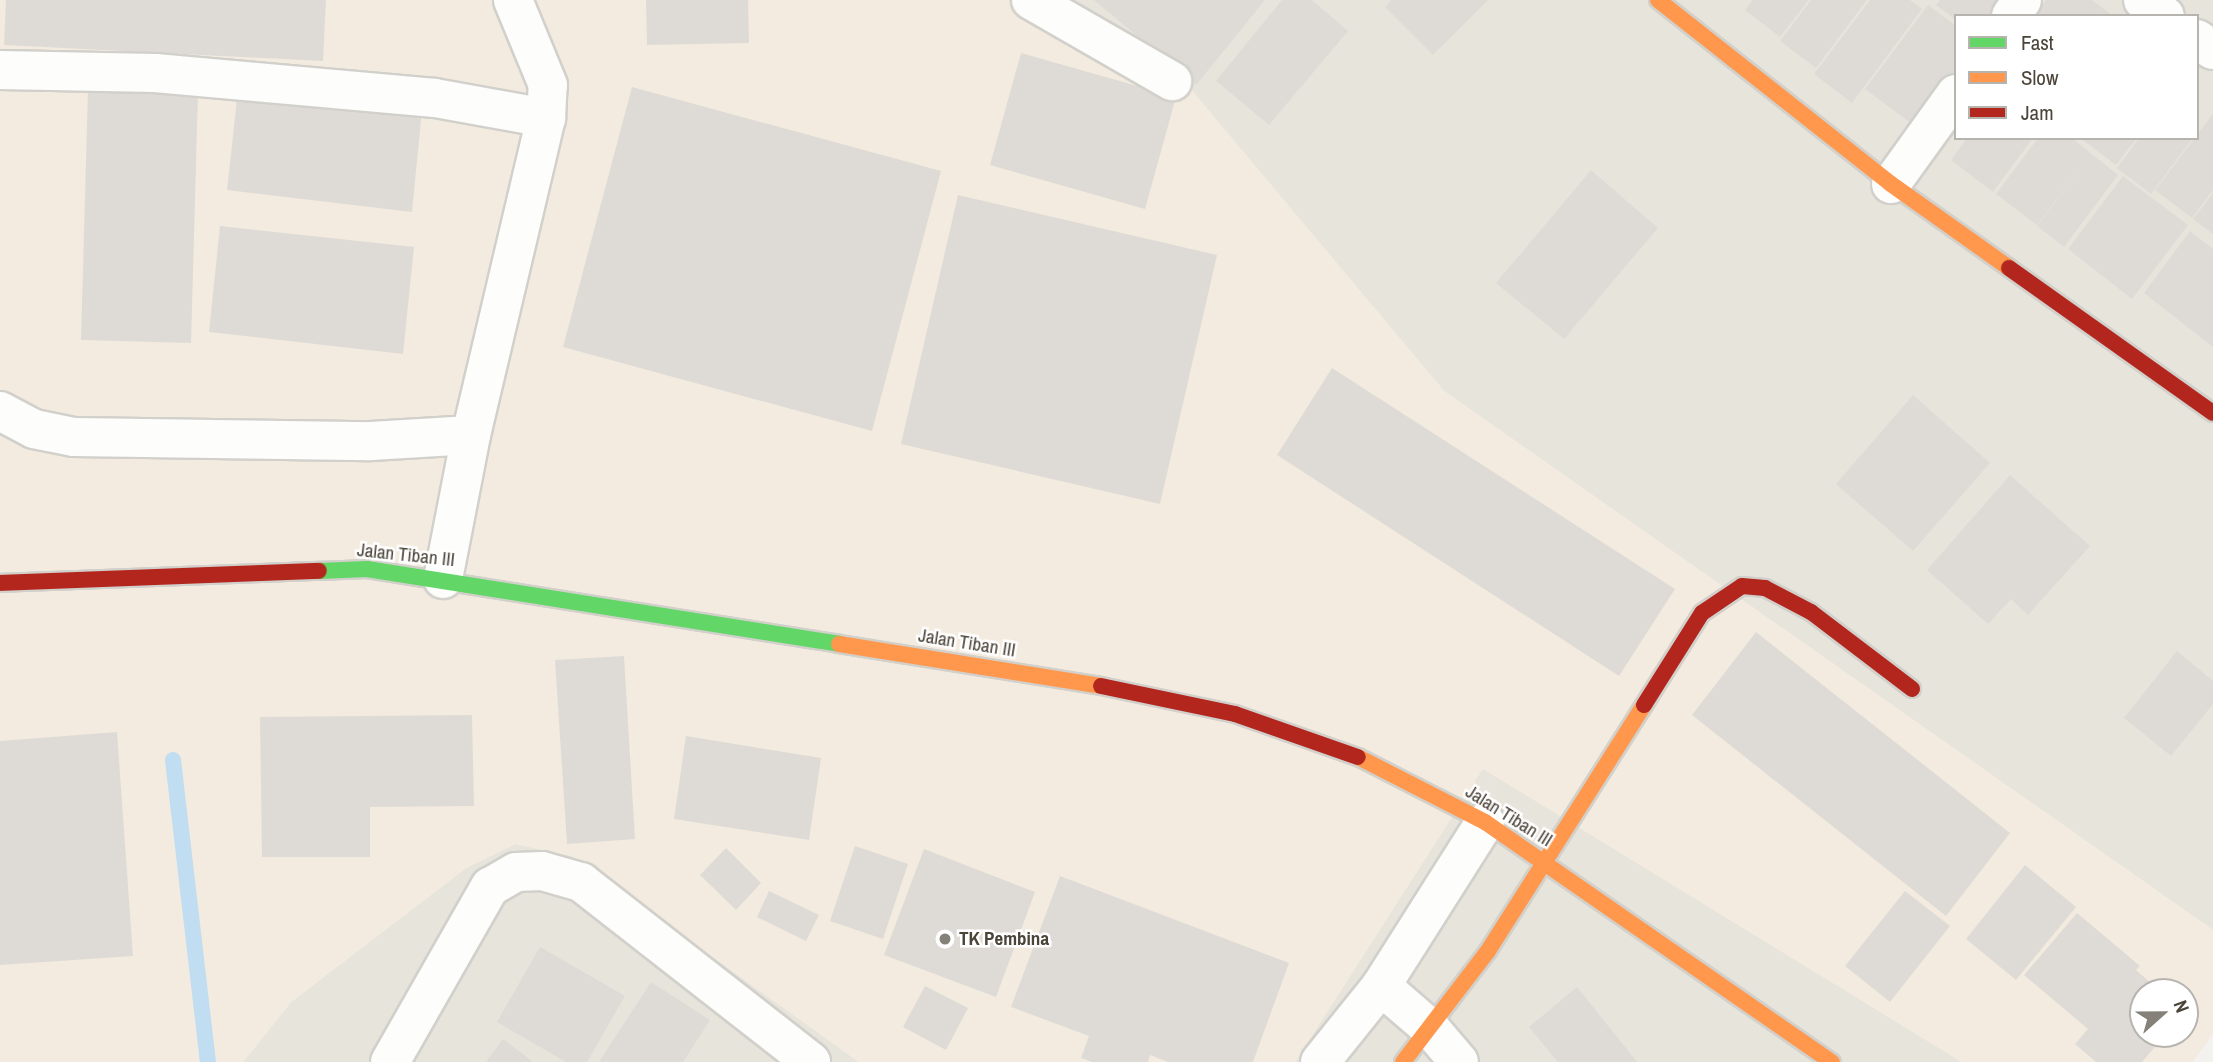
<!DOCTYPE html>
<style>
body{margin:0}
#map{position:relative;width:2213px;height:1062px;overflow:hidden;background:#f4f2ee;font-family:"Archivo Narrow",sans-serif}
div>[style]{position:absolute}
.residential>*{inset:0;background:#e7e4dc}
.commercial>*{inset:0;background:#f3ebdf}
.stream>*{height:16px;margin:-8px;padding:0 8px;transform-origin:8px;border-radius:8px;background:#c0ddf1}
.building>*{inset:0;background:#dedbd6}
.roads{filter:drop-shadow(2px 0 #d2d0cb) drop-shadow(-2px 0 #d2d0cb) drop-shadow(0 2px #d2d0cb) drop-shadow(0 -2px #d2d0cb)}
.street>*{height:38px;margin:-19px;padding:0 19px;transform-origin:19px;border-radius:19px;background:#fdfdfc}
.fast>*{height:16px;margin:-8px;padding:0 8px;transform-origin:8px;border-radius:8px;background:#63d668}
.slow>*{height:16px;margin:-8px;padding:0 8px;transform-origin:8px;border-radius:8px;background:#ff974d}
.jam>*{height:16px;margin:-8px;padding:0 8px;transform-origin:8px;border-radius:8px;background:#b3261e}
.dots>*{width:19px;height:19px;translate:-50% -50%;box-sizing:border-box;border:4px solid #fff;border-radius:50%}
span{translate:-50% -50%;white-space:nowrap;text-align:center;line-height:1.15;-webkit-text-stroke:5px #fff;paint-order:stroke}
.street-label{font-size:19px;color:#4b4439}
.poi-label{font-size:19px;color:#4b4439;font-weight:700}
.left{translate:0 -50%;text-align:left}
.legend{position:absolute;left:1954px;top:14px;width:245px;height:126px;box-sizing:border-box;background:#fff;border:2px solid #b7b4b0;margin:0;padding:9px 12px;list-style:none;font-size:21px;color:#4b4439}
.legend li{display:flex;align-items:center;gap:14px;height:35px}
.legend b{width:35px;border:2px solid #b7b4b0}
.north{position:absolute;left:2129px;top:978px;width:70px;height:70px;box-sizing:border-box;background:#fff;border:2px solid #b7b4b0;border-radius:50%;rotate:69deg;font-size:19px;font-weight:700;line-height:28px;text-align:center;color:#4b4439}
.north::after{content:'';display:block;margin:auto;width:24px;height:32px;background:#868178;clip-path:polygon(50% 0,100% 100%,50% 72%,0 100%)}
</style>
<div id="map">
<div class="residential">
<i style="clip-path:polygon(evenodd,1020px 0,2213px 0,2213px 930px,1444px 391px,1188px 86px,1020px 0,1956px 16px,2197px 16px,2197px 138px,1956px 138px,1956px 16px)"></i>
<i style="clip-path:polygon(1483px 768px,1962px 1062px,1295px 1062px)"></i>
<i style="clip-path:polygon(515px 844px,572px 856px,859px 1062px,243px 1062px,291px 1002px,466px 868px)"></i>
</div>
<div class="commercial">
<i style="clip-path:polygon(evenodd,0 0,1020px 0,1188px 86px,1444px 391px,2213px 930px,2213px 1034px,2193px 1062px,1962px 1062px,1483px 769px,1295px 1062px,859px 1062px,572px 856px,515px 844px,466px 868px,291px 1002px,243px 1062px,0 1062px,0 0,2143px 992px,2185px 992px,2185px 1034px,2143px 1034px,2143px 992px)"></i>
</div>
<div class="stream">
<i style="left:173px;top:760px;width:304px;rotate:83.4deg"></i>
</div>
<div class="building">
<i style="clip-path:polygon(6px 0,326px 0,323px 61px,4px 45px)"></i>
<i style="clip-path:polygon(646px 0,748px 0,749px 43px,647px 45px)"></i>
<i style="clip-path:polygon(1094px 0,1265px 0,1196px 85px)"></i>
<i style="clip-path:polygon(1282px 0,1312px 0,1348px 31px,1269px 125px,1216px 81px)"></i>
<i style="clip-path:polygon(1391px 0,1488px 0,1433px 55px,1385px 7px)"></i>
<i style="clip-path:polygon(1753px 0,1809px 0,1780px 37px,1745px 10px)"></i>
<i style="clip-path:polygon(1811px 0,1867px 0,1816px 68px,1780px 41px)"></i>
<i style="clip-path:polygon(1870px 0,1910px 0,1922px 9px,1852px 103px,1814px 74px)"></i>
<i style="clip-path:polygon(1940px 0,2018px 0,2006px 16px,1956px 16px,1956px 20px,1936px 5px)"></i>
<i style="clip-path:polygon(2046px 0,2092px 0,2113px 16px,2034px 16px)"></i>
<i style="clip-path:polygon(1928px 5px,1956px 26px,1956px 74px,1916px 127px,1865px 89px)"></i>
<i style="clip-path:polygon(1021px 53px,1176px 97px,1145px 209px,990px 165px)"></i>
<i style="clip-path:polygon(632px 87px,941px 171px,872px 431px,563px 347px)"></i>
<i style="clip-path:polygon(88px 88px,198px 91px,191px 343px,81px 340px)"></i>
<i style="clip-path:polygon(238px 90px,422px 110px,412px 212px,227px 190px)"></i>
<i style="clip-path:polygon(2213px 114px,2213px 190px,2192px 218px,2155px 190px)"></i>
<i style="clip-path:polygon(1967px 138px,2033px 138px,1993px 192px,1951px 160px)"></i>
<i style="clip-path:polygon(2038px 138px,2072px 138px,2118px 175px,2064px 247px,2037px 226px,2087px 159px,2037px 225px,1996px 194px)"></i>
<i style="clip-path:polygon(2080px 138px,2137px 138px,2116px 165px)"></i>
<i style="clip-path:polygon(2139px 138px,2193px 138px,2151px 194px,2117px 168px)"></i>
<i style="clip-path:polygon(1591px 170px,1658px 228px,1564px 339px,1496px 283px)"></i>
<i style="clip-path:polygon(2123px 176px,2188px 225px,2132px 299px,2068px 249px)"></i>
<i style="clip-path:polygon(2213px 193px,2213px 234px,2193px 219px)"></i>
<i style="clip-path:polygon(958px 195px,1217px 255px,1160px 504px,901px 444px)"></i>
<i style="clip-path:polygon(220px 226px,414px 247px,403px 354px,209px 332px)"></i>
<i style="clip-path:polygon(2190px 231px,2213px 249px,2213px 347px,2144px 293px)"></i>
<i style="clip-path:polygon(1332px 368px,1675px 589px,1619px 676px,1277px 455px)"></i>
<i style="clip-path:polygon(1913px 395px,1990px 463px,1913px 551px,1836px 484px)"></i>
<i style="clip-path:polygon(2010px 475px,2090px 546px,2028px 615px,2011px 599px,1988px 624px,1927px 570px)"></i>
<i style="clip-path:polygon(1756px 632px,2010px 833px,1946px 916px,1692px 715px)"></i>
<i style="clip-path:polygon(2177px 651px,2213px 681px,2213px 704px,2171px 756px,2124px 718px)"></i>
<i style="clip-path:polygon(624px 656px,635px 839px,567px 844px,555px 660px)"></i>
<i style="clip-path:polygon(472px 715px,474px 806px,370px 807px,370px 857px,262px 857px,260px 717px)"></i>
<i style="clip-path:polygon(117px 732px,133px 956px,0 965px,0 741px)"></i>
<i style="clip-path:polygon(686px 736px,821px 758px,809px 840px,674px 819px)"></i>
<i style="clip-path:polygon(855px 846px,908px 864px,883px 939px,830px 921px)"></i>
<i style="clip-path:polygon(726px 848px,761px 883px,736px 910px,700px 875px)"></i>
<i style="clip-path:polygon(924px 849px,1035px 892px,996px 997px,884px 955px)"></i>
<i style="clip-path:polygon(2025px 865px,2076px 907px,2016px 980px,1966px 939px)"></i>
<i style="clip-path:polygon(1060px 876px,1289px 963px,1253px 1062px,1168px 1062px,1150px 1055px,1148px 1062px,1092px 1062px,1081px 1058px,1089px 1036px,1011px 1007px)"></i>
<i style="clip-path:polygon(769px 891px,819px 915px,806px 941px,757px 917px)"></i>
<i style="clip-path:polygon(1905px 891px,1950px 926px,1890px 1002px,1845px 966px)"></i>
<i style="clip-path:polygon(2077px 913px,2140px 966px,2136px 970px,2161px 992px,2143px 992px,2143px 1034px,2166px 1034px,2142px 1062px,2096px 1062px,2075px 1044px,2088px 1029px,2024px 975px)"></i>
<i style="clip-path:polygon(540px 947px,625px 996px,587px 1062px,566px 1062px,497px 1022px)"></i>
<i style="clip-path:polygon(651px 982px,710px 1020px,683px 1062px,599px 1062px)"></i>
<i style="clip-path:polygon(925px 986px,968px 1008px,946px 1050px,903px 1027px)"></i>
<i style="clip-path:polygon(1577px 987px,1637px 1062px,1558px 1062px,1529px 1027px)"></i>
<i style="clip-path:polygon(503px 1039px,533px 1062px,486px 1062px)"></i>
</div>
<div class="roads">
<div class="street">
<i style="left:1031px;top:0;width:163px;rotate:29.9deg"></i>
<i style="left:2143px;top:0;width:27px;rotate:36deg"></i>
<i style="left:2011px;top:16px;width:19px;rotate:-55deg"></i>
<i style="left:2197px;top:39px;width:19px;rotate:35deg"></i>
<i style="left:0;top:70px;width:155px;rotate:1.1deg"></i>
<i style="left:155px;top:73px;width:281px;rotate:5.1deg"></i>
<i style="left:435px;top:98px;width:113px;rotate:10.2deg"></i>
<i style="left:1891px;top:184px;width:111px;rotate:-54.2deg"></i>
<i style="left:0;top:411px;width:38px;rotate:28deg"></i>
<i style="left:34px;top:429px;width:41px;rotate:11.3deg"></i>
<i style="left:74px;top:437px;width:297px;rotate:0.8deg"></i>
<i style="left:371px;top:441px;width:100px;rotate:-3.4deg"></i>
<i style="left:443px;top:579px;width:147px;rotate:-79deg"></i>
<i style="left:471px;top:435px;width:326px;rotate:-76.7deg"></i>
<i style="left:546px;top:118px;width:33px;rotate:-87deg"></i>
<i style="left:548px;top:85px;width:92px;rotate:-112.4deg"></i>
<i style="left:1381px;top:986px;width:66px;rotate:40.7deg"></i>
<i style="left:1431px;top:1029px;width:43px;rotate:49.7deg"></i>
<i style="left:390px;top:1062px;width:202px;rotate:-60.3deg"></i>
<i style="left:490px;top:887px;width:30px;rotate:-30deg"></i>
<i style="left:516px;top:872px;width:26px;rotate:-2deg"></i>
<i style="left:542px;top:871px;width:41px;rotate:15.8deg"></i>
<i style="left:581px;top:882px;width:292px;rotate:38deg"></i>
<i style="left:1320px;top:1062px;width:97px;rotate:-51.2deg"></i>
<i style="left:1381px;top:986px;width:194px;rotate:-57.6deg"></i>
</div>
<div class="fast">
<i style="left:319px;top:571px;width:48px;rotate:-2.4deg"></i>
<i style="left:367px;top:569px;width:478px;rotate:9deg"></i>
</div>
<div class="slow">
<i style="left:1658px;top:0;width:297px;rotate:38.3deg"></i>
<i style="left:1891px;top:184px;width:145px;rotate:35.4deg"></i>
<i style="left:839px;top:644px;width:265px;rotate:9.1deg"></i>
<i style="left:1358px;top:757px;width:143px;rotate:27.1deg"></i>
<i style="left:1485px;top:822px;width:422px;rotate:34.7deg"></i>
<i style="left:1403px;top:1062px;width:140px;rotate:-52.6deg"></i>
<i style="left:1488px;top:951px;width:291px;rotate:-57.6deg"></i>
</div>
<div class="jam">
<i style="left:2009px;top:268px;width:250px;rotate:35.4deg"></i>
<i style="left:0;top:583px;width:319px;rotate:-2.2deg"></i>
<i style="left:1101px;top:686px;width:137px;rotate:11.8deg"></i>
<i style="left:1235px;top:714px;width:130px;rotate:19.3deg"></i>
<i style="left:1644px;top:705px;width:109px;rotate:-57.8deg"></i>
<i style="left:1702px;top:613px;width:48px;rotate:-34deg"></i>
<i style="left:1742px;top:586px;width:23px;rotate:5deg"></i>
<i style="left:1765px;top:588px;width:52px;rotate:27.6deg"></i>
<i style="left:1811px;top:612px;width:127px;rotate:37.3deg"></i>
</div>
</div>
<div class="dots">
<i style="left:945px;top:939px;background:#868178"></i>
</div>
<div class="street-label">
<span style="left:406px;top:555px;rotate:6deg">Jalan Tiban III</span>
<span style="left:967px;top:643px;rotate:9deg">Jalan Tiban III</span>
<span style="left:1509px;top:816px;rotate:32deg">Jalan Tiban III</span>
</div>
<div class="poi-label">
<span class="left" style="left:959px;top:939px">TK Pembina</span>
</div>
<ul class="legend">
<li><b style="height:9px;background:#63d668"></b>Fast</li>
<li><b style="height:9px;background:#ff974d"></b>Slow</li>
<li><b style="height:9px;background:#b3261e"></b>Jam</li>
</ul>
<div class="north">N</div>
</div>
